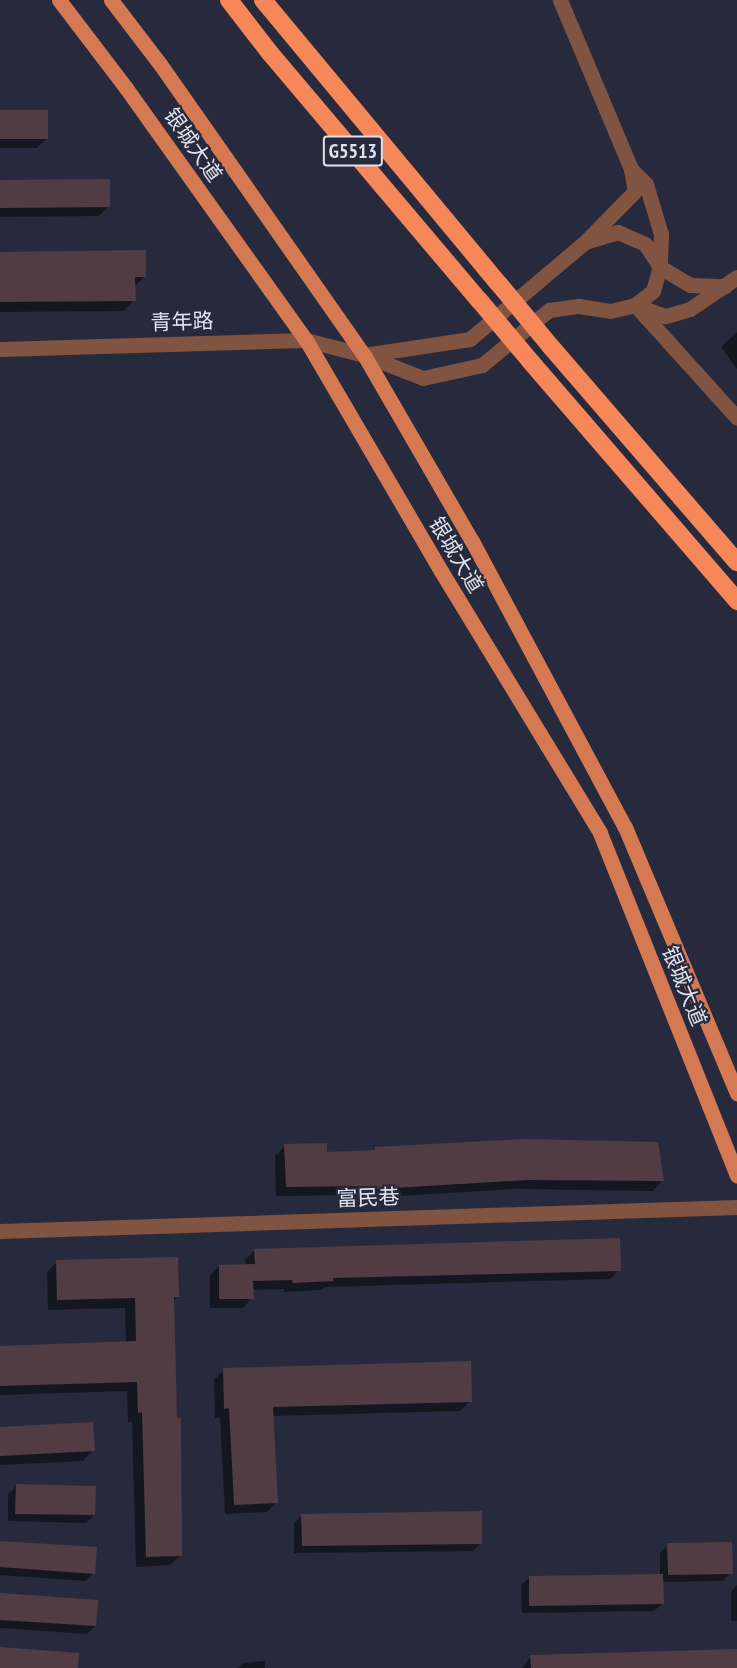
<!DOCTYPE html>
<meta charset="utf-8">
<style>
body{margin:0}
#map{position:relative;width:737px;height:1668px;overflow:hidden;background:#272a3c;font-family:"PT Sans Narrow","Noto Sans SC",sans-serif}
div>[style]{position:absolute}
.shadow>*{inset:0;background:#0007}
.building>*{inset:0;background:#523c44}
.minor>*{height:15px;margin:-7.5px;padding:0 7.5px;transform-origin:7.5px;border-radius:7.5px;background:#815442}
.major>*{height:15px;margin:-7.5px;padding:0 7.5px;transform-origin:7.5px;border-radius:7.5px;background:#d57953}
.highway>*{height:18px;margin:-9px;padding:0 9px;transform-origin:9px;border-radius:9px;background:#f68759}
.highway-bridge>*{height:18px;margin:-9px;padding:0 9px;transform-origin:9px;border-radius:9px;background:#f68759}
span{translate:-50% -50%;white-space:nowrap;text-align:center;line-height:1.15;-webkit-text-stroke:4.5px #272a3c;paint-order:stroke}
.shield-label span{padding:2px 4px;background:#272a3c;border:2px solid;border-radius:4px;-webkit-text-stroke-width:0}
.shield-label{font-size:20px;color:#dfe1ee;font-weight:700}
.street-label{font-size:21px;color:#dfe1ee}
</style>
<div id="map">
<div class="shadow">
<i style="clip-path:polygon(0 112px,47px 138px,37px 148px,0 148px)"></i>
<i style="clip-path:polygon(0 181px,109px 206px,99px 216px,0 217px)"></i>
<i style="clip-path:polygon(0 254px,145px 276px,134px 287px,134px 300px,124px 311px,0 312px)"></i>
<i style="clip-path:polygon(737px 332px,737px 369px,721px 347px)"></i>
<i style="clip-path:polygon(285px 1146px,326px 1154px,372px 1152px,376px 1148px,662px 1181px,653px 1191px,516px 1189px,367px 1198px,367px 1195px,276px 1196px,275px 1156px)"></i>
<i style="clip-path:polygon(255px 1250px,619px 1270px,610px 1279px,325px 1287px,322px 1290px,284px 1292px,284px 1289px,252px 1290px,252px 1298px,243px 1308px,210px 1308px,210px 1275px,219px 1266px,246px 1266px,245px 1260px)"></i>
<i style="clip-path:polygon(57px 1262px,178px 1296px,173px 1301px,181px 1555px,170px 1565px,136px 1567px,132px 1422px,128px 1422px,127px 1391px,0 1395px,0 1347px,126px 1343px,125px 1308px,48px 1310px,47px 1272px)"></i>
<i style="clip-path:polygon(224px 1370px,470px 1401px,460px 1411px,272px 1416px,276px 1503px,267px 1512px,225px 1514px,220px 1418px,215px 1418px,214px 1380px)"></i>
<i style="clip-path:polygon(0 1428px,93px 1450px,83px 1461px,0 1465px)"></i>
<i style="clip-path:polygon(16px 1486px,94px 1515px,86px 1523px,8px 1521px,8px 1494px)"></i>
<i style="clip-path:polygon(302px 1515px,481px 1543px,473px 1551px,294px 1553px,294px 1523px)"></i>
<i style="clip-path:polygon(0 1543px,93px 1573px,86px 1581px,0 1575px)"></i>
<i style="clip-path:polygon(668px 1545px,731px 1573px,723px 1581px,662px 1582px,662px 1604px,654px 1611px,522px 1613px,521px 1585px,529px 1578px,660px 1575px,660px 1553px)"></i>
<i style="clip-path:polygon(737px 1585px,737px 1621px,731px 1621px,731px 1592px)"></i>
<i style="clip-path:polygon(0 1595px,95px 1626px,87px 1634px,0 1628px)"></i>
<i style="clip-path:polygon(737px 1651px,737px 1668px,522px 1668px,531px 1656px)"></i>
<i style="clip-path:polygon(265px 1661px,265px 1668px,238px 1668px,243px 1663px)"></i>
</div>
<div class="building">
<i style="clip-path:polygon(0 110px,48px 110px,48px 139px,0 139px)"></i>
<i style="clip-path:polygon(110px 179px,110px 207px,0 208px,0 180px)"></i>
<i style="clip-path:polygon(146px 250px,146px 277px,135px 277px,136px 301px,0 302px,0 252px)"></i>
<i style="clip-path:polygon(525px 1139px,658px 1142px,664px 1181px,527px 1180px,377px 1189px,377px 1186px,286px 1187px,284px 1144px,327px 1143px,327px 1152px,375px 1150px,375px 1147px)"></i>
<i style="clip-path:polygon(620px 1238px,621px 1271px,333px 1278px,333px 1281px,293px 1283px,292px 1280px,253px 1281px,254px 1299px,219px 1299px,219px 1265px,255px 1264px,254px 1249px)"></i>
<i style="clip-path:polygon(178px 1257px,179px 1297px,174px 1297px,177px 1418px,181px 1418px,182px 1556px,146px 1557px,142px 1412px,138px 1413px,137px 1382px,0 1386px,0 1346px,136px 1341px,135px 1298px,57px 1300px,56px 1260px)"></i>
<i style="clip-path:polygon(471px 1361px,472px 1402px,273px 1407px,278px 1503px,234px 1505px,229px 1408px,224px 1409px,223px 1368px)"></i>
<i style="clip-path:polygon(93px 1422px,95px 1451px,0 1456px,0 1427px)"></i>
<i style="clip-path:polygon(16px 1484px,96px 1486px,95px 1515px,15px 1514px)"></i>
<i style="clip-path:polygon(482px 1511px,482px 1544px,302px 1546px,301px 1514px)"></i>
<i style="clip-path:polygon(0 1541px,97px 1547px,95px 1574px,0 1567px)"></i>
<i style="clip-path:polygon(732px 1542px,733px 1574px,668px 1575px,667px 1543px)"></i>
<i style="clip-path:polygon(663px 1574px,664px 1604px,529px 1606px,529px 1576px)"></i>
<i style="clip-path:polygon(0 1593px,98px 1600px,96px 1626px,0 1620px)"></i>
<i style="clip-path:polygon(0 1647px,79px 1653px,78px 1668px,0 1668px)"></i>
<i style="clip-path:polygon(737px 1649px,737px 1668px,531px 1668px,530px 1655px)"></i>
</div>
<div class="minor">
<i style="left:560px;top:0;width:183px;rotate:67.2deg"></i>
<i style="left:631px;top:169px;width:22px;rotate:80deg"></i>
<i style="left:635px;top:191px;width:71px;rotate:134.4deg"></i>
<i style="left:585px;top:242px;width:150px;rotate:139.9deg"></i>
<i style="left:470px;top:339px;width:107px;rotate:171.4deg"></i>
<i style="left:364px;top:355px;width:63px;rotate:21.3deg"></i>
<i style="left:423px;top:378px;width:60px;rotate:-12.4deg"></i>
<i style="left:482px;top:365px;width:87px;rotate:-39.4deg"></i>
<i style="left:549px;top:310px;width:30px;rotate:-8deg"></i>
<i style="left:579px;top:306px;width:31px;rotate:9deg"></i>
<i style="left:610px;top:311px;width:26px;rotate:-13deg"></i>
<i style="left:635px;top:305px;width:23px;rotate:-38deg"></i>
<i style="left:653px;top:291px;width:25px;rotate:-74deg"></i>
<i style="left:660px;top:267px;width:27px;rotate:-123deg"></i>
<i style="left:645px;top:244px;width:30px;rotate:-156deg"></i>
<i style="left:618px;top:232px;width:34px;rotate:163deg"></i>
<i style="left:631px;top:169px;width:21px;rotate:45deg"></i>
<i style="left:646px;top:184px;width:52px;rotate:73.3deg"></i>
<i style="left:661px;top:234px;width:33px;rotate:92deg"></i>
<i style="left:660px;top:267px;width:35px;rotate:31deg"></i>
<i style="left:690px;top:285px;width:35px;rotate:2deg"></i>
<i style="left:737px;top:277px;width:57px;rotate:145.8deg"></i>
<i style="left:690px;top:309px;width:26px;rotate:164deg"></i>
<i style="left:665px;top:316px;width:32px;rotate:-160deg"></i>
<i style="left:635px;top:305px;width:152px;rotate:47.9deg"></i>
<i style="left:0;top:349px;width:306px;rotate:-1.7deg"></i>
<i style="left:306px;top:340px;width:60px;rotate:14.5deg"></i>
<i style="left:0;top:1231px;width:737px;rotate:-1.87deg"></i>
</div>
<div class="major">
<i style="left:59px;top:0;width:111px;rotate:52.7deg"></i>
<i style="left:126px;top:88px;width:310px;rotate:54.5deg"></i>
<i style="left:306px;top:340px;width:268px;rotate:59.7deg"></i>
<i style="left:441px;top:571px;width:306px;rotate:58.7deg"></i>
<i style="left:600px;top:833px;width:369px;rotate:68.2deg"></i>
<i style="left:111px;top:0;width:81px;rotate:52.6deg"></i>
<i style="left:160px;top:64px;width:355px;rotate:55deg"></i>
<i style="left:364px;top:355px;width:215px;rotate:59.9deg"></i>
<i style="left:472px;top:541px;width:324px;rotate:61.9deg"></i>
<i style="left:625px;top:827px;width:289px;rotate:67.2deg"></i>
</div>
<div class="highway">
<i style="left:229px;top:0;width:67px;rotate:52.3deg"></i>
<i style="left:270px;top:53px;width:324px;rotate:49.8deg"></i>
<i style="left:263px;top:0;width:369px;rotate:50.3deg"></i>
<i style="left:552px;top:348px;width:283px;rotate:49.2deg"></i>
<i style="left:531px;top:362px;width:316px;rotate:49.2deg"></i>
</div>
<div class="highway-bridge">
<i style="left:499px;top:284px;width:83px;rotate:50.4deg"></i>
<i style="left:479px;top:300px;width:81px;rotate:50deg"></i>
</div>
<div class="shield-label">
<span style="left:353px;top:151px">G5513</span>
</div>
<div class="street-label">
<span style="left:193px;top:145px;rotate:55deg">银城大道</span>
<span style="left:182px;top:322px;rotate:-2deg">青年路</span>
<span style="left:456px;top:555px;rotate:59deg">银城大道</span>
<span style="left:684px;top:986px;rotate:68deg">银城大道</span>
<span style="left:368px;top:1198px;rotate:-2deg">富民巷</span>
</div>
</div>
